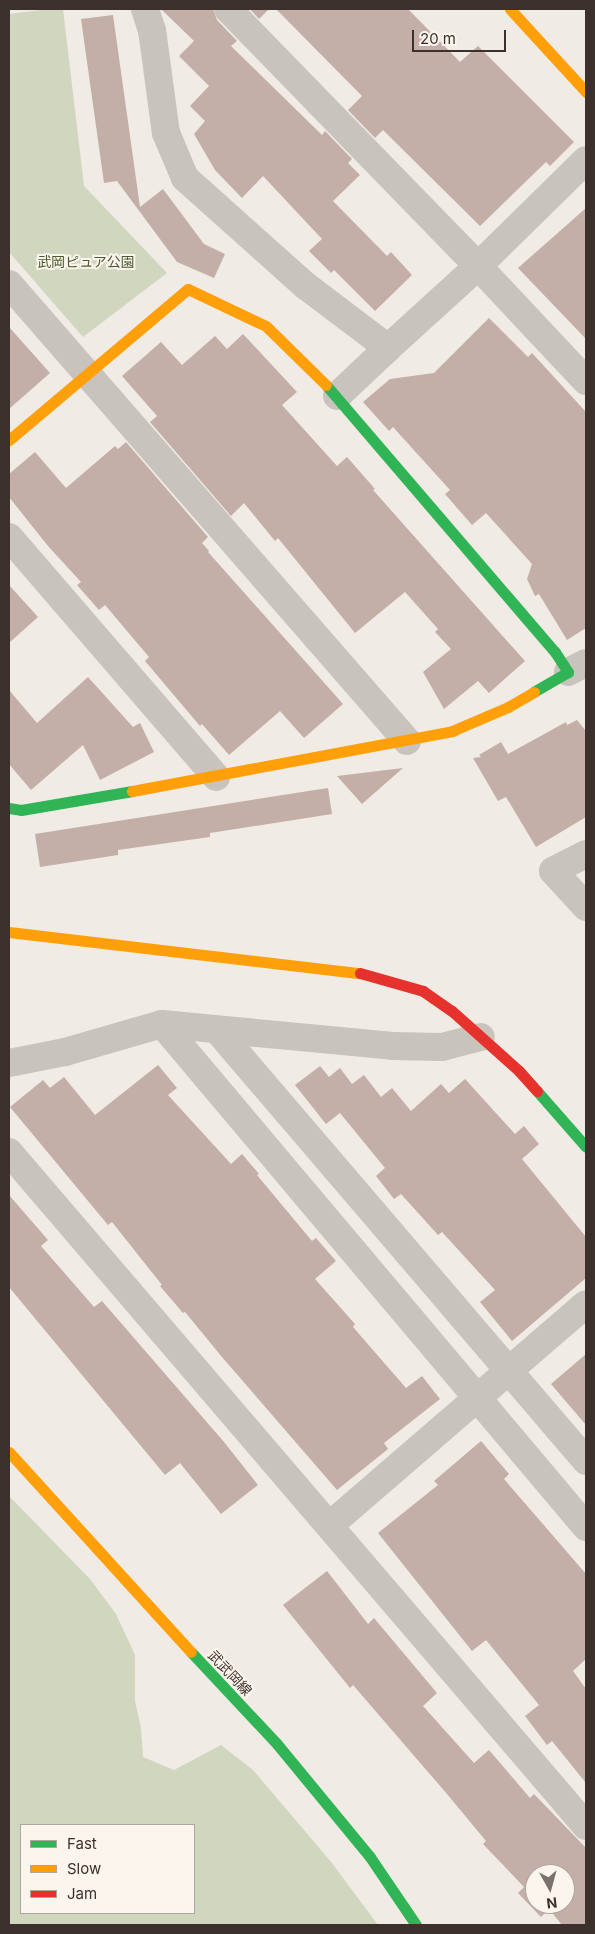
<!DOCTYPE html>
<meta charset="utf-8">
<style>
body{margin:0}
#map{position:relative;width:595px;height:1934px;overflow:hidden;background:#f0ebe5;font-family:Inter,"Noto Sans JP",sans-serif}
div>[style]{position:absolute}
.green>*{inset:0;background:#d1d6bf}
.building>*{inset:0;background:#c3afa7}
.street>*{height:28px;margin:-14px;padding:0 14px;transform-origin:14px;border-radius:14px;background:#c9c3be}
.fast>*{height:11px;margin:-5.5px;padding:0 5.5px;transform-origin:5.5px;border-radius:5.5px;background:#30b455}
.slow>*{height:11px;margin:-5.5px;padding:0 5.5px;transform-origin:5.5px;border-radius:5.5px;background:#ff9f0a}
.jam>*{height:11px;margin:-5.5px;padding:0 5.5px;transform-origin:5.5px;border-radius:5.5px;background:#e5322d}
span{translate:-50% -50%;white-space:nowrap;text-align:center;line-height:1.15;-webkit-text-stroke:4px #fbf5ee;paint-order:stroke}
.park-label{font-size:14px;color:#4a5a2e}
.street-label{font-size:14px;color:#3b302b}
.frame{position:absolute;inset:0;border:10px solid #3b302b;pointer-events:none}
.legend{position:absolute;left:20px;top:1824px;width:175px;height:90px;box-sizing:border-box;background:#fbf5ee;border:1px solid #aea6a0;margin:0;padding:6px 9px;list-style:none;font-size:15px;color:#3b302b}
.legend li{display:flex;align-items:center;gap:10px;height:25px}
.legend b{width:25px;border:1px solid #aea6a0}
.north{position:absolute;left:525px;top:1864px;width:50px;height:50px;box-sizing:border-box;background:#fbf5ee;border:1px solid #aea6a0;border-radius:50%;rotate:173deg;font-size:14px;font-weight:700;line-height:20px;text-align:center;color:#3b302b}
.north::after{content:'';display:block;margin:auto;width:18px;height:22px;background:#7a716c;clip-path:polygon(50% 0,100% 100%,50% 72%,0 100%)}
.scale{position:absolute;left:412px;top:30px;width:94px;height:22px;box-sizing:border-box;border:2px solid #3b302b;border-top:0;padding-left:6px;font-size:15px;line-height:18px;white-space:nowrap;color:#3b302b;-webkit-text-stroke:4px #fbf5ee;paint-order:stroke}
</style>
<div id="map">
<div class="green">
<i style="clip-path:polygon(49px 9px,63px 9px,84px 186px,167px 273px,83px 337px,9px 252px,9px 14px)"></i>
<i style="clip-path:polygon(evenodd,9px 1496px,90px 1579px,116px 1614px,135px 1655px,135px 1701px,141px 1728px,143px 1757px,174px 1770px,221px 1745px,253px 1770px,332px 1863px,378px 1925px,9px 1925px,9px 1496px,21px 1825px,194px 1825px,194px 1913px,21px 1913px,21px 1825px)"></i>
</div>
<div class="building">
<i style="clip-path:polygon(161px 9px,213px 9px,217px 20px,237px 41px,231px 46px,322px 135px,325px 131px,352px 159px,348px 163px,360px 175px,333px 201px,387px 256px,391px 252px,412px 275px,375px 311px,334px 270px,331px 273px,309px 251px,322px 239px,263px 176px,242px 198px,215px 170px,194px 134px,205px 121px,190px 106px,209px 86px,179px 56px,194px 41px)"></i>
<i style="clip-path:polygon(250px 9px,269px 9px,259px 19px)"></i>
<i style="clip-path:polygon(276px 9px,408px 9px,460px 62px,478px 46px,574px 142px,550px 166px,546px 162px,480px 226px,383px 130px,375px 138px,348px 110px,362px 96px)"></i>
<i style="clip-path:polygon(113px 15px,140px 207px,163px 189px,204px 244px,225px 254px,214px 278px,177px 262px,117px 181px,104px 183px,81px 19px)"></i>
<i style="clip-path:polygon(586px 208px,586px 339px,518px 268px)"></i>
<i style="clip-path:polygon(489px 318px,528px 357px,532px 353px,586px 412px,586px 628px,567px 640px,539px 594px,535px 596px,527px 579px,532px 564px,486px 513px,472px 525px,445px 494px,450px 490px,393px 427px,389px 431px,363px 402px,390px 379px,434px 373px)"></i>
<i style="clip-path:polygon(9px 327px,50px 373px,9px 409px)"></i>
<i style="clip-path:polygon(243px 334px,297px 392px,282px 405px,337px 466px,347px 457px,375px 489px,373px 490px,525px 661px,489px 693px,478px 681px,444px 709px,423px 672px,451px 649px,435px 632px,438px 629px,405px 592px,355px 633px,278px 538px,275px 541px,244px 503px,231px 516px,150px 422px,157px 416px,122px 376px,161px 342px,182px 365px,215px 336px,227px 349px)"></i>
<i style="clip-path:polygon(126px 442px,208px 537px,202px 543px,209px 551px,208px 552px,343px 704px,304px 738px,280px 711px,229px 755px,202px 724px,200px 726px,145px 661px,149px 657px,105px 605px,99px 610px,77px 585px,81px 582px,48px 546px,9px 497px,9px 474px,35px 452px,66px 488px,115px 446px,118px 449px)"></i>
<i style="clip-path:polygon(9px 585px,38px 617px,9px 643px)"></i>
<i style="clip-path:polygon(88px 677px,133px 727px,140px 723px,154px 752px,100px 780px,83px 745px,31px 790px,9px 764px,9px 690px,37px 723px)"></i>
<i style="clip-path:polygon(577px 720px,586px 731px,586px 817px,536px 847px,506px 797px,498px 801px,473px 758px,481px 757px,479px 755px,501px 742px,508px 754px,566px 722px,567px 725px)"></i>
<i style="clip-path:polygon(403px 768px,362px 804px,337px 776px)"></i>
<i style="clip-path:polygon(328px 788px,332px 814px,210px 833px,210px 837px,118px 850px,118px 855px,40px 867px,35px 834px)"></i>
<i style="clip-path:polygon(158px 1065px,177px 1088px,168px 1095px,231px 1164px,242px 1154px,259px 1174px,257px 1175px,312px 1241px,316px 1238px,336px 1261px,315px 1279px,355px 1324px,353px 1327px,406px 1388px,422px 1376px,440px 1399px,384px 1443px,388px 1449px,337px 1490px,222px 1357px,185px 1312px,183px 1313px,160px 1286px,162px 1285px,112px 1222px,108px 1225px,10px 1107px,43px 1080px,50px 1088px,64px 1077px,95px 1115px)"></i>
<i style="clip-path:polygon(320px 1066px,329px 1077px,340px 1068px,352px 1084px,364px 1075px,381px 1097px,392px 1088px,411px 1111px,441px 1084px,449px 1093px,465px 1079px,515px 1134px,524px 1126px,539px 1144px,522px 1159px,586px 1237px,586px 1278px,512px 1341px,480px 1302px,495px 1290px,442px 1232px,438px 1235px,401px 1194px,394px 1199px,376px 1176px,385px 1168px,340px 1113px,326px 1124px,295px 1085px)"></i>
<i style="clip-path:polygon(9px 1195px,48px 1240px,41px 1246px,94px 1307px,102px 1301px,224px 1442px,258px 1485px,221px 1514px,180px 1463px,165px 1475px,9px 1287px)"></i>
<i style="clip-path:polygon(586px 1354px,586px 1425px,551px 1384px)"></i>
<i style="clip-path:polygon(481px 1441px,509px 1474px,504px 1479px,586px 1574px,586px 1659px,573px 1671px,586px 1689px,586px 1783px,552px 1741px,547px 1745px,525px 1716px,539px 1705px,486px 1640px,472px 1651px,378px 1533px,438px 1485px,434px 1481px)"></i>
<i style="clip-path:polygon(evenodd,327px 1571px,368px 1624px,374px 1618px,437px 1693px,423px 1706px,474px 1763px,489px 1750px,530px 1798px,534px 1794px,586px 1848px,586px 1925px,562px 1925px,549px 1909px,541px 1917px,518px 1893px,524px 1887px,483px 1844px,486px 1841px,447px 1794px,353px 1685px,350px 1688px,283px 1605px,327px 1571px,535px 1874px,565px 1874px,565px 1904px,535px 1904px,535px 1874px)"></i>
</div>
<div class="street">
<i style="left:145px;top:9px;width:22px;rotate:72deg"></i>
<i style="left:152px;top:30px;width:104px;rotate:82.3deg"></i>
<i style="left:166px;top:133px;width:49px;rotate:67.1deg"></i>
<i style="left:185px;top:178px;width:162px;rotate:41.8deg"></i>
<i style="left:306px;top:286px;width:103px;rotate:37.1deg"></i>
<i style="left:388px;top:348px;width:70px;rotate:136.7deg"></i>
<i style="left:228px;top:9px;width:359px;rotate:45.8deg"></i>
<i style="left:478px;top:266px;width:158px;rotate:46.8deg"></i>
<i style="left:9px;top:284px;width:606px;rotate:48.95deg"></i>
<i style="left:388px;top:348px;width:122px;rotate:-42.3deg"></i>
<i style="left:478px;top:266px;width:151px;rotate:-44.5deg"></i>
<i style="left:9px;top:537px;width:317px;rotate:49.2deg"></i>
<i style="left:568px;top:672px;width:20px;rotate:-27deg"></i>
<i style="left:586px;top:854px;width:37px;rotate:153deg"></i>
<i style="left:553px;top:871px;width:49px;rotate:47.5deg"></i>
<i style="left:162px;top:1024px;width:658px;rotate:49.87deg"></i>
<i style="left:218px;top:1031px;width:566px;rotate:49.44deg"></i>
<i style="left:9px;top:1063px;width:57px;rotate:-11.1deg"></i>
<i style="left:65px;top:1052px;width:101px;rotate:-16.1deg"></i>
<i style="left:162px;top:1024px;width:232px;rotate:5.4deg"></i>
<i style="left:393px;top:1046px;width:49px;rotate:1.2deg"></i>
<i style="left:442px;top:1047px;width:40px;rotate:-14.4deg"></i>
<i style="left:9px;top:1152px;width:887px;rotate:49.43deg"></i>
<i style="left:330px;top:1525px;width:338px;rotate:-40.8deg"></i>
</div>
<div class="fast">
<i style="left:326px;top:385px;width:352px;rotate:49.4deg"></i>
<i style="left:555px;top:652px;width:24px;rotate:57deg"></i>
<i style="left:568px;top:672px;width:39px;rotate:150deg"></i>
<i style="left:9px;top:808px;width:12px;rotate:9deg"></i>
<i style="left:21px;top:810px;width:113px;rotate:-9.7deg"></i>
<i style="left:537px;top:1091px;width:74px;rotate:48.8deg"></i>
<i style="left:191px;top:1652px;width:126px;rotate:46.9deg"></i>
<i style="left:277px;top:1744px;width:146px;rotate:50.5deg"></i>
<i style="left:370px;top:1857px;width:82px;rotate:55.9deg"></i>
</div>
<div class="slow">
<i style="left:510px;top:9px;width:113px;rotate:47.5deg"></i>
<i style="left:9px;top:440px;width:234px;rotate:-40.2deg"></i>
<i style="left:188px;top:289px;width:86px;rotate:25.4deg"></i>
<i style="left:266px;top:326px;width:84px;rotate:44.5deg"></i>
<i style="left:132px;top:791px;width:326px;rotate:-10.6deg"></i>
<i style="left:452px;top:731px;width:61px;rotate:-23.2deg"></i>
<i style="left:508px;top:707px;width:30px;rotate:-30deg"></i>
<i style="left:9px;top:932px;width:353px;rotate:6.7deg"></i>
<i style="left:9px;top:1452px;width:270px;rotate:47.7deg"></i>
</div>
<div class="jam">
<i style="left:360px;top:973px;width:66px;rotate:15.9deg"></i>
<i style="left:423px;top:991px;width:35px;rotate:35deg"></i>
<i style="left:452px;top:1011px;width:90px;rotate:41.8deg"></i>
<i style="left:519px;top:1071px;width:27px;rotate:48deg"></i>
</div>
<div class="park-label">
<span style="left:86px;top:262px">武岡ピュア公園</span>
</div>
<div class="street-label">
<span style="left:230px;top:1673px;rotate:47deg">武武岡線</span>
</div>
<div class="frame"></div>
<ul class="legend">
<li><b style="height:6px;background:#30b455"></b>Fast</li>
<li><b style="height:6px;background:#ff9f0a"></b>Slow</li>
<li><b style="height:6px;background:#e5322d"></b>Jam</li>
</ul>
<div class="north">N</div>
<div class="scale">20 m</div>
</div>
